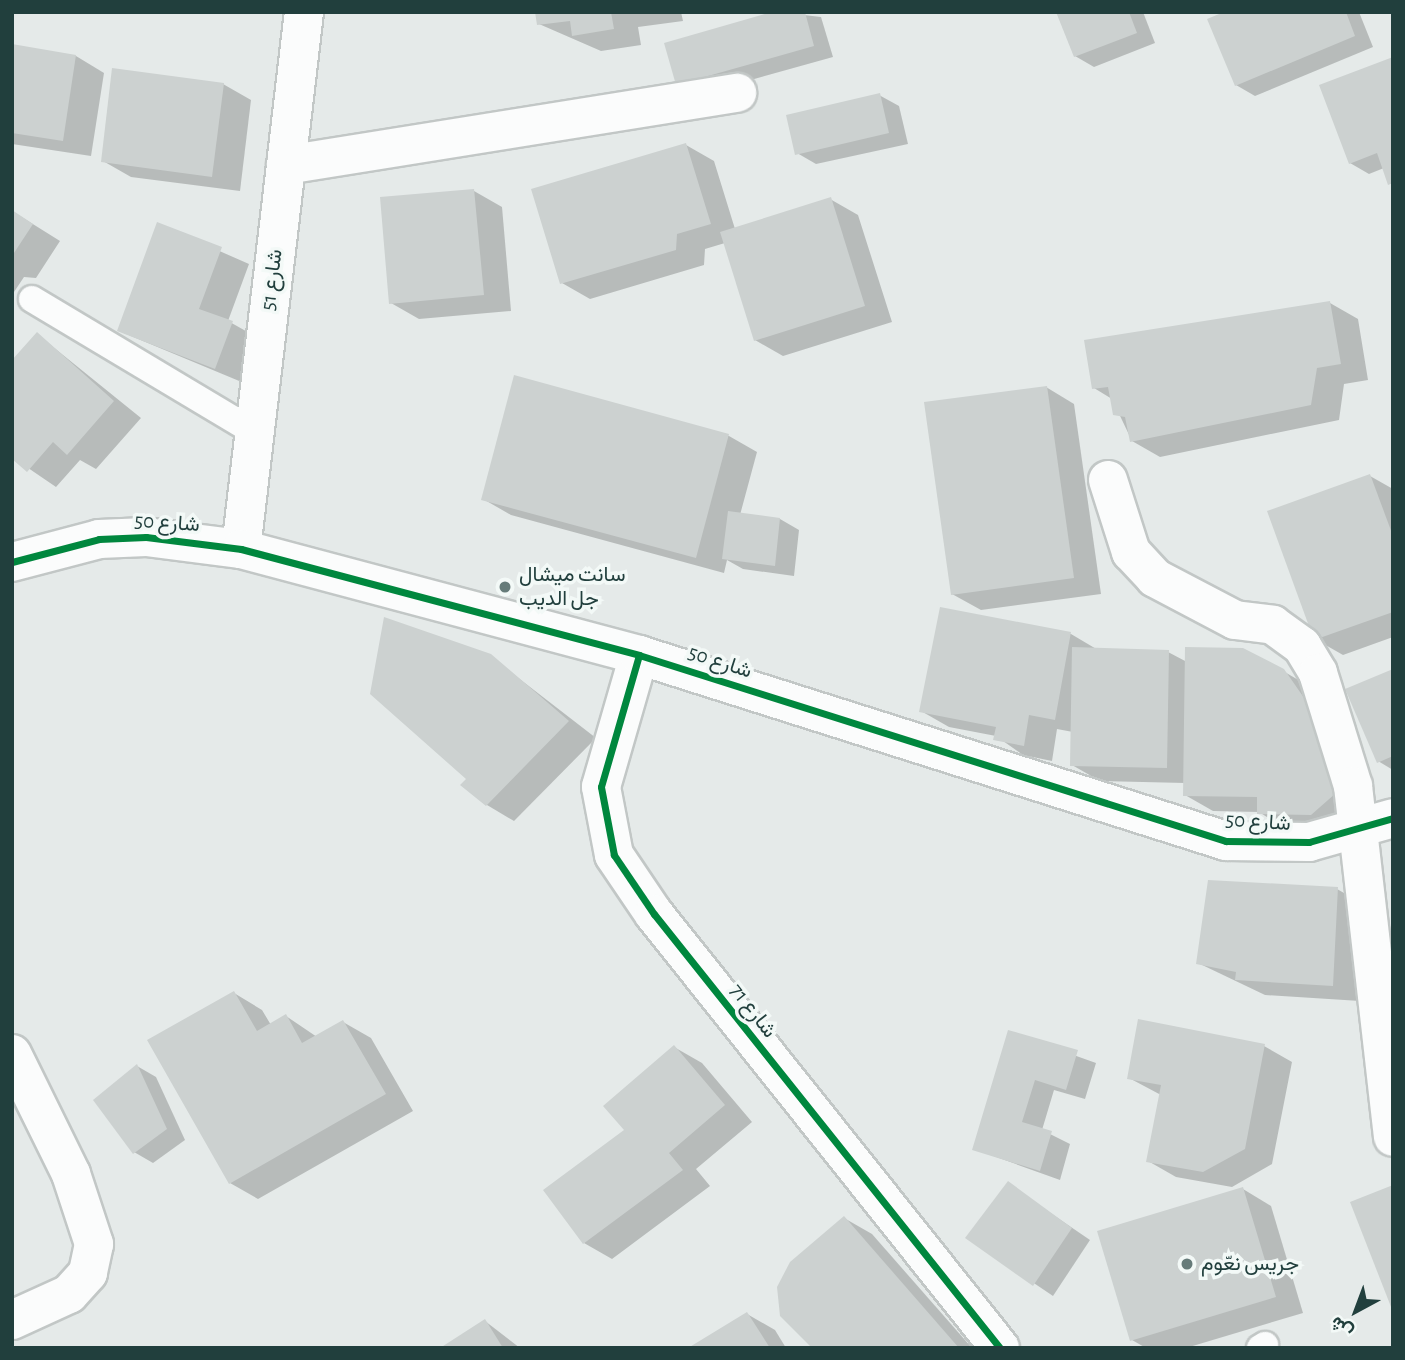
<!DOCTYPE html>
<meta charset="utf-8">
<style>
body{margin:0}
#map{position:relative;width:1405px;height:1360px;overflow:hidden;background:#e5eae9;font-family:"Alegreya Sans",Vazirmatn,sans-serif}
div>[style]{position:absolute}
.shadow>*{inset:0;background:#0003}
.building>*{inset:0;background:#ccd1d0}
.roads{filter:drop-shadow(2px 0 #c2c7c6) drop-shadow(-2px 0 #c2c7c6) drop-shadow(0 2px #c2c7c6) drop-shadow(0 -2px #c2c7c6)}
.lane>*{height:26px;margin:-13px;padding:0 13px;transform-origin:13px;border-radius:13px;background:#fbfcfc}
.street>*{height:38px;margin:-19px;padding:0 19px;transform-origin:19px;border-radius:19px;background:#fbfcfc}
.secondary>*{height:38px;margin:-19px;padding:0 19px;transform-origin:19px;border-radius:19px;background:#fbfcfc}
.cycleway>*{height:7px;margin:-3.5px;padding:0 3.5px;transform-origin:3.5px;border-radius:3.5px;background:#00873e}
.dots>*{width:19px;height:19px;translate:-50% -50%;box-sizing:border-box;border:4px solid #f3f9f7;border-radius:50%}
span{translate:-50% -50%;white-space:nowrap;text-align:center;line-height:1.15;-webkit-text-stroke:7px #f3f9f7;paint-order:stroke}
.street-label{font-size:21px;color:#213f3d}
.poi-label{font-size:21px;color:#213f3d}
.left{translate:0 -50%;text-align:left}
.frame{position:absolute;inset:0;border:14px solid #213f3d;pointer-events:none}
.north{position:absolute;left:1321px;top:1276px;width:70px;height:70px;-webkit-text-stroke:5px #f3f9f7;paint-order:stroke;rotate:221deg;font-size:19px;font-weight:700;line-height:28px;text-align:center;color:#213f3d}
.north::after{content:'';display:block;margin:auto;width:24px;height:32px;background:#213f3d;clip-path:polygon(50% 0,100% 100%,50% 72%,0 100%)}
</style>
<div id="map">
<div class="shadow">
<i style="clip-path:polygon(537px 12px,681px 12px,683px 21px,638px 27px,641px 45px,601px 51px,539px 24px)"></i>
<i style="clip-path:polygon(778px 12px,821px 17px,833px 57px,697px 95px,678px 84px)"></i>
<i style="clip-path:polygon(1058px 12px,1143px 12px,1155px 43px,1094px 67px,1075px 56px)"></i>
<i style="clip-path:polygon(1229px 12px,1359px 12px,1373px 47px,1255px 96px,1236px 85px)"></i>
<i style="clip-path:polygon(12px 46px,76px 56px,104px 73px,91px 156px,12px 144px)"></i>
<i style="clip-path:polygon(1393px 59px,1393px 185px,1384px 168px,1369px 174px,1350px 163px)"></i>
<i style="clip-path:polygon(223px 84px,251px 100px,240px 191px,131px 177px,103px 161px)"></i>
<i style="clip-path:polygon(879px 95px,899px 106px,908px 144px,816px 164px,797px 153px)"></i>
<i style="clip-path:polygon(686px 145px,714px 161px,735px 229px,830px 199px,858px 215px,892px 322px,783px 356px,755px 340px,725px 243px,705px 249px,704px 265px,590px 299px,562px 283px)"></i>
<i style="clip-path:polygon(474px 191px,502px 207px,511px 311px,419px 319px,391px 303px)"></i>
<i style="clip-path:polygon(12px 211px,60px 241px,36px 278px,24px 277px,12px 295px)"></i>
<i style="clip-path:polygon(158px 224px,249px 264px,228px 321px,260px 339px,244px 383px,119px 331px)"></i>
<i style="clip-path:polygon(1330px 303px,1358px 319px,1368px 380px,1344px 384px,1339px 420px,1160px 457px,1132px 441px,1112px 399px,1094px 388px)"></i>
<i style="clip-path:polygon(37px 334px,141px 418px,96px 469px,80px 460px,56px 487px,12px 457px)"></i>
<i style="clip-path:polygon(516px 378px,729px 436px,757px 452px,740px 515px,780px 519px,799px 530px,794px 576px,743px 569px,727px 560px,724px 573px,511px 515px,483px 499px)"></i>
<i style="clip-path:polygon(1046px 387px,1074px 404px,1101px 594px,981px 610px,952px 594px)"></i>
<i style="clip-path:polygon(1370px 476px,1393px 489px,1393px 637px,1343px 655px,1315px 639px)"></i>
<i style="clip-path:polygon(941px 609px,1071px 634px,1098px 650px,1168px 652px,1187px 662px,1283px 671px,1312px 688px,1364px 810px,1287px 830px,1259px 812px,1213px 811px,1185px 795px,1185px 783px,1100px 781px,1072px 765px,1073px 732px,1057px 729px,1052px 761px,1023px 755px,996px 736px,949px 727px,921px 711px)"></i>
<i style="clip-path:polygon(490px 656px,596px 738px,514px 821px,487px 805px,469px 779px)"></i>
<i style="clip-path:polygon(1393px 671px,1393px 770px,1378px 761px)"></i>
<i style="clip-path:polygon(1337px 889px,1365px 905px,1360px 1001px,1265px 995px,1198px 963px)"></i>
<i style="clip-path:polygon(234px 993px,262px 1010px,271px 1025px,286px 1016px,317px 1037px,343px 1022px,371px 1038px,413px 1111px,258px 1199px,230px 1183px)"></i>
<i style="clip-path:polygon(1009px 1032px,1096px 1063px,1085px 1099px,1054px 1090px,1042px 1130px,1070px 1144px,1060px 1180px,974px 1149px)"></i>
<i style="clip-path:polygon(1264px 1046px,1292px 1062px,1272px 1164px,1232px 1187px,1176px 1177px,1148px 1161px,1161px 1095px,1129px 1078px)"></i>
<i style="clip-path:polygon(674px 1047px,702px 1063px,752px 1122px,696px 1169px,710px 1186px,612px 1259px,584px 1243px,626px 1130px)"></i>
<i style="clip-path:polygon(137px 1066px,156px 1077px,185px 1140px,153px 1163px,134px 1152px)"></i>
<i style="clip-path:polygon(1008px 1184px,1090px 1240px,1053px 1296px,967px 1238px)"></i>
<i style="clip-path:polygon(1243px 1189px,1271px 1206px,1303px 1313px,1186px 1348px,1146px 1348px,1132px 1340px)"></i>
<i style="clip-path:polygon(844px 1218px,872px 1234px,972px 1348px,815px 1348px)"></i>
<i style="clip-path:polygon(747px 1314px,775px 1330px,786px 1348px,691px 1348px)"></i>
<i style="clip-path:polygon(485px 1321px,520px 1348px,443px 1348px)"></i>
</div>
<div class="building">
<i style="clip-path:polygon(535px 12px,611px 12px,614px 29px,572px 36px,570px 21px,537px 25px)"></i>
<i style="clip-path:polygon(772px 12px,805px 12px,814px 46px,676px 85px,664px 43px)"></i>
<i style="clip-path:polygon(1056px 12px,1129px 12px,1137px 33px,1074px 57px)"></i>
<i style="clip-path:polygon(1224px 12px,1346px 12px,1355px 36px,1235px 86px,1207px 19px)"></i>
<i style="clip-path:polygon(12px 44px,76px 55px,63px 141px,12px 133px)"></i>
<i style="clip-path:polygon(1393px 57px,1393px 183px,1388px 185px,1377px 153px,1349px 164px,1319px 85px)"></i>
<i style="clip-path:polygon(112px 68px,224px 83px,212px 177px,101px 162px)"></i>
<i style="clip-path:polygon(880px 93px,889px 133px,795px 155px,786px 115px)"></i>
<i style="clip-path:polygon(686px 143px,711px 224px,677px 234px,676px 250px,560px 284px,531px 189px)"></i>
<i style="clip-path:polygon(474px 189px,484px 295px,389px 304px,380px 197px)"></i>
<i style="clip-path:polygon(831px 197px,865px 306px,754px 341px,720px 232px)"></i>
<i style="clip-path:polygon(12px 210px,33px 224px,12px 256px)"></i>
<i style="clip-path:polygon(157px 222px,222px 247px,199px 309px,233px 321px,215px 369px,117px 331px)"></i>
<i style="clip-path:polygon(1330px 301px,1341px 364px,1317px 368px,1311px 405px,1130px 442px,1125px 417px,1113px 415px,1108px 387px,1092px 389px,1084px 340px)"></i>
<i style="clip-path:polygon(37px 332px,114px 401px,67px 455px,53px 442px,27px 472px,12px 459px,12px 360px)"></i>
<i style="clip-path:polygon(514px 375px,729px 434px,696px 558px,481px 500px)"></i>
<i style="clip-path:polygon(1047px 386px,1074px 578px,951px 595px,924px 402px)"></i>
<i style="clip-path:polygon(1370px 474px,1393px 536px,1393px 612px,1314px 640px,1267px 511px)"></i>
<i style="clip-path:polygon(728px 511px,780px 518px,775px 566px,722px 559px)"></i>
<i style="clip-path:polygon(940px 607px,1071px 632px,1055px 720px,1029px 715px,1024px 746px,993px 740px,996px 727px,919px 712px)"></i>
<i style="clip-path:polygon(384px 617px,491px 654px,569px 721px,486px 806px,460px 785px,466px 779px,370px 694px)"></i>
<i style="clip-path:polygon(1072px 647px,1169px 650px,1167px 768px,1070px 766px)"></i>
<i style="clip-path:polygon(1185px 647px,1243px 648px,1284px 669px,1309px 705px,1336px 793px,1311px 815px,1257px 814px,1257px 797px,1183px 796px)"></i>
<i style="clip-path:polygon(1393px 669px,1393px 756px,1377px 763px,1345px 689px)"></i>
<i style="clip-path:polygon(1208px 880px,1338px 887px,1333px 986px,1235px 980px,1236px 972px,1196px 964px)"></i>
<i style="clip-path:polygon(234px 991px,257px 1031px,286px 1014px,302px 1043px,343px 1020px,386px 1094px,229px 1184px,147px 1040px)"></i>
<i style="clip-path:polygon(1138px 1019px,1265px 1044px,1245px 1149px,1203px 1172px,1146px 1162px,1161px 1085px,1127px 1079px)"></i>
<i style="clip-path:polygon(1008px 1030px,1078px 1050px,1066px 1090px,1035px 1080px,1022px 1122px,1052px 1131px,1040px 1171px,972px 1150px)"></i>
<i style="clip-path:polygon(674px 1045px,725px 1105px,669px 1153px,683px 1170px,583px 1244px,543px 1190px,624px 1130px,603px 1106px)"></i>
<i style="clip-path:polygon(137px 1064px,167px 1129px,133px 1154px,93px 1100px)"></i>
<i style="clip-path:polygon(1008px 1181px,1072px 1228px,1033px 1286px,965px 1238px)"></i>
<i style="clip-path:polygon(1393px 1185px,1393px 1312px,1350px 1202px)"></i>
<i style="clip-path:polygon(1243px 1187px,1276px 1297px,1130px 1341px,1097px 1231px)"></i>
<i style="clip-path:polygon(844px 1216px,959px 1348px,812px 1348px,780px 1316px,777px 1287px,790px 1262px)"></i>
<i style="clip-path:polygon(747px 1312px,770px 1348px,688px 1348px)"></i>
<i style="clip-path:polygon(485px 1319px,503px 1348px,440px 1348px)"></i>
</div>
<div class="roads">
<div class="lane">
<i style="left:32px;top:299px;width:259px;rotate:30.9deg"></i>
<i style="left:1260px;top:1348px;width:6px;rotate:-31deg"></i>
</div>
<div class="street">
<i style="left:286px;top:165px;width:457px;rotate:-9.1deg"></i>
<i style="left:1108px;top:480px;width:76px;rotate:72.3deg"></i>
<i style="left:1131px;top:552px;width:35px;rotate:47deg"></i>
<i style="left:1155px;top:578px;width:90px;rotate:27.7deg"></i>
<i style="left:1235px;top:620px;width:38px;rotate:7deg"></i>
<i style="left:1273px;top:625px;width:36px;rotate:36deg"></i>
<i style="left:1302px;top:646px;width:31px;rotate:59deg"></i>
<i style="left:1318px;top:673px;width:118px;rotate:72.8deg"></i>
<i style="left:1353px;top:786px;width:353px;rotate:83.5deg"></i>
<i style="left:241px;top:549px;width:541px;rotate:-83.31deg"></i>
<i style="left:639px;top:655px;width:137px;rotate:106.1deg"></i>
<i style="left:601px;top:787px;width:69px;rotate:79.2deg"></i>
<i style="left:614px;top:855px;width:71px;rotate:55.9deg"></i>
<i style="left:654px;top:914px;width:555px;rotate:51.44deg"></i>
<i style="left:12px;top:1054px;width:134px;rotate:63.8deg"></i>
<i style="left:71px;top:1174px;width:74px;rotate:71.8deg"></i>
<i style="left:94px;top:1244px;width:30px;rotate:102deg"></i>
<i style="left:88px;top:1273px;width:28px;rotate:132deg"></i>
<i style="left:69px;top:1294px;width:63px;rotate:155.5deg"></i>
</div>
<div class="secondary">
<i style="left:12px;top:562px;width:90px;rotate:-14.8deg"></i>
<i style="left:99px;top:539px;width:47px;rotate:-2.4deg"></i>
<i style="left:146px;top:537px;width:96px;rotate:7.2deg"></i>
<i style="left:241px;top:549px;width:412px;rotate:14.9deg"></i>
<i style="left:639px;top:655px;width:616px;rotate:17.58deg"></i>
<i style="left:1226px;top:841px;width:83px;rotate:0.7deg"></i>
<i style="left:1309px;top:842px;width:87px;rotate:-15.9deg"></i>
</div>
</div>
<div class="cycleway">
<i style="left:12px;top:562px;width:90px;rotate:-14.8deg"></i>
<i style="left:99px;top:539px;width:47px;rotate:-2.4deg"></i>
<i style="left:146px;top:537px;width:96px;rotate:7.2deg"></i>
<i style="left:241px;top:549px;width:412px;rotate:14.9deg"></i>
<i style="left:639px;top:655px;width:616px;rotate:17.58deg"></i>
<i style="left:1226px;top:841px;width:83px;rotate:0.7deg"></i>
<i style="left:1309px;top:842px;width:87px;rotate:-15.9deg"></i>
<i style="left:639px;top:655px;width:137px;rotate:106.1deg"></i>
<i style="left:601px;top:787px;width:69px;rotate:79.2deg"></i>
<i style="left:614px;top:855px;width:71px;rotate:55.9deg"></i>
<i style="left:654px;top:914px;width:555px;rotate:51.44deg"></i>
</div>
<div class="dots">
<i style="left:505px;top:587px;background:#667b79"></i>
<i style="left:1187px;top:1264px;background:#667b79"></i>
</div>
<div class="street-label">
<span style="left:272px;top:280px;rotate:-83deg">شارع 51</span>
<span style="left:167px;top:523px;rotate:4deg">شارع 50</span>
<span style="left:720px;top:662px;rotate:18deg">شارع 50</span>
<span style="left:1258px;top:822px;rotate:4deg">شارع 50</span>
<span style="left:753px;top:1011px;rotate:52deg">شارع 71</span>
</div>
<div class="poi-label">
<span class="left" style="left:519px;top:587px">سانت ميشال<br>جل الديب</span>
<span class="left" style="left:1201px;top:1264px">جريس نعّوم</span>
</div>
<div class="frame"></div>
<div class="north">ش</div>
</div>
